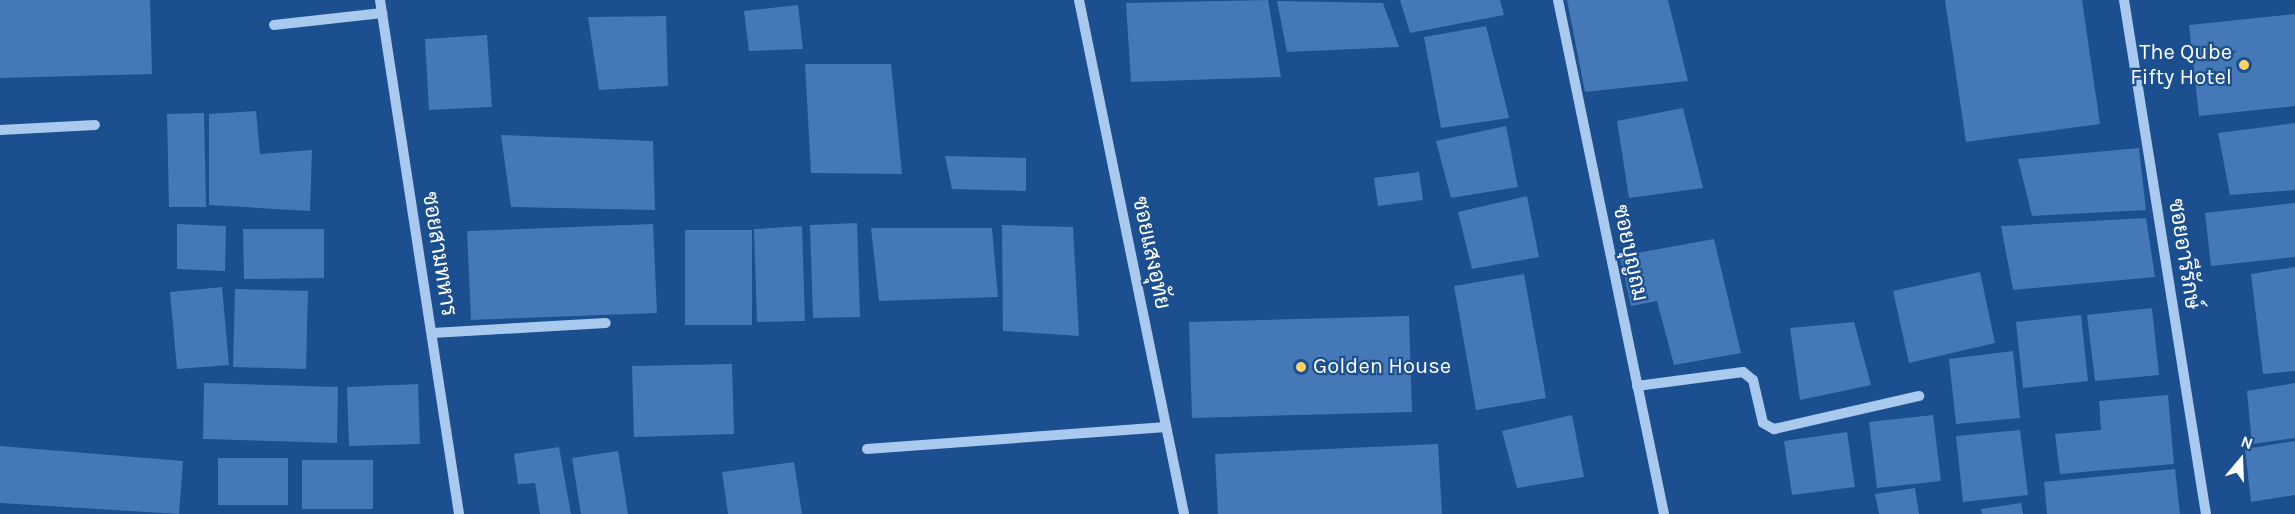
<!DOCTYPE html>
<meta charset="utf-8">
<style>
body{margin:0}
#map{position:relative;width:2295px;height:514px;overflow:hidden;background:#1b4f8f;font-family:Karla,Sarabun,sans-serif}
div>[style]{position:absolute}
.building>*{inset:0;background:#4478b7}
.minor>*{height:10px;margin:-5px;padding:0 5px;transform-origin:5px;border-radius:5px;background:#a9c9ee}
.dots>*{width:16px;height:16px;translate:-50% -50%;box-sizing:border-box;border:3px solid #1b4f8f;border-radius:50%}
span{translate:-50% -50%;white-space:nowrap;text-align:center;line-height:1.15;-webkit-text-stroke:4.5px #1b4f8f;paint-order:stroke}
.poi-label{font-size:22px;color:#fff}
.right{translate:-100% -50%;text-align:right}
.left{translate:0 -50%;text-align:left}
.street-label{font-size:22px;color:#fff}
.north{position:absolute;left:2211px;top:430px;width:60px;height:60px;-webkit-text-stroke:4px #1b4f8f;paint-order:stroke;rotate:19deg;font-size:16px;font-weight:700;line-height:24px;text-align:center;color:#fff}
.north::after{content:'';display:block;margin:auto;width:21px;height:27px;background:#fff;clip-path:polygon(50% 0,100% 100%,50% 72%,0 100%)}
</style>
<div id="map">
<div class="building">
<i style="clip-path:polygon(0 0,150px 0,152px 74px,0 78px)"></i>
<i style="clip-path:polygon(1268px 0,1281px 77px,1131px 82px,1126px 3px)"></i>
<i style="clip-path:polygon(1400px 0,1500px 0,1504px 15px,1410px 33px)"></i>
<i style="clip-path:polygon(1567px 0,1668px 0,1688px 81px,1585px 92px)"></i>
<i style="clip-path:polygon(1945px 0,2082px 0,2100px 124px,1966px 142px)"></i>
<i style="clip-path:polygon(1277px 1px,1383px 3px,1399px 47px,1287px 52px)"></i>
<i style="clip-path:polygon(798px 5px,803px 49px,749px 51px,744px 11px)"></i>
<i style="clip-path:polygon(2295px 14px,2295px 106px,2199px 116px,2189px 25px)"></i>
<i style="clip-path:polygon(666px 16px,668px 86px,599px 90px,588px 17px)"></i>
<i style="clip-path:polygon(1486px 26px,1509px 118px,1441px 128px,1424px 37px)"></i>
<i style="clip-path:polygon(487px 35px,492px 107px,429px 110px,425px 39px)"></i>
<i style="clip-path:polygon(805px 64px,891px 64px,902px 174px,811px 173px)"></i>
<i style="clip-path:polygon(1683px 108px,1703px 188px,1629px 198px,1617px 121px)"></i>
<i style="clip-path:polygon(256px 111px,260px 154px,312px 150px,310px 211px,209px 205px,209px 114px)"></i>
<i style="clip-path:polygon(204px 113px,206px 207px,169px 207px,167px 114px)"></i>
<i style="clip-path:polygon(2295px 123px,2295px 190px,2230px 195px,2218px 133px)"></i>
<i style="clip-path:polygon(1506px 126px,1518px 187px,1451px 198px,1436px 141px)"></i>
<i style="clip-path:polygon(501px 135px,653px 141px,655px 210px,511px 207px)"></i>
<i style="clip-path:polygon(2139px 148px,2146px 210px,2032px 216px,2018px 159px)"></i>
<i style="clip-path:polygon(945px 156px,1026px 158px,1026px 191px,952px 189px)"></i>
<i style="clip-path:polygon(1419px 172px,1423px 200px,1378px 206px,1374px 178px)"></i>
<i style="clip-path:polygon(1527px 196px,1539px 257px,1472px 269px,1458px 212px)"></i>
<i style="clip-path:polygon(2295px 203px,2295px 257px,2211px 266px,2205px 213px)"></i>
<i style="clip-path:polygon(2146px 218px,2155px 277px,2013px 290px,2001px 226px)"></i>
<i style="clip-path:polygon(857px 223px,860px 317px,813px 318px,810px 225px)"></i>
<i style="clip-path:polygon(177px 224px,226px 226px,225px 271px,177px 269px)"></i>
<i style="clip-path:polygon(653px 224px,657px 313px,471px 320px,467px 231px)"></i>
<i style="clip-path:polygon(1002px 225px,1073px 227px,1079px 336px,1003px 331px)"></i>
<i style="clip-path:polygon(802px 226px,805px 321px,757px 322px,754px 229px)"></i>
<i style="clip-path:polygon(871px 228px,992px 228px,998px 297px,879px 301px)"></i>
<i style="clip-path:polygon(243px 229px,324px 229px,324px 278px,244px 279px)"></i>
<i style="clip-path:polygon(685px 230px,752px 230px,752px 325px,685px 325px)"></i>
<i style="clip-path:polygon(1714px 239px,1741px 353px,1674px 365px,1657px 301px,1631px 306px,1620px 256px)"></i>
<i style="clip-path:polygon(2295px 267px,2295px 371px,2263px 374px,2251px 274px)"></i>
<i style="clip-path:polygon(1980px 272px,1995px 343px,1909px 363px,1893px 291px)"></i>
<i style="clip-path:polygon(1524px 274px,1546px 398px,1476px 410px,1454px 286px)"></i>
<i style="clip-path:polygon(222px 287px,229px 365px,177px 369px,170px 292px)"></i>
<i style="clip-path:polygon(235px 289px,308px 291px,306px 369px,233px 367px)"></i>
<i style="clip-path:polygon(2152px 308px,2159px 375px,2095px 381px,2087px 315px)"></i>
<i style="clip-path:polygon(2081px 315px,2088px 381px,2023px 388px,2016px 322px)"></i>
<i style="clip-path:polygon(1409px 316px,1412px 412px,1192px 418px,1189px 322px)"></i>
<i style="clip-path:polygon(1854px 322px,1871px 385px,1800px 400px,1790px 328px)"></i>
<i style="clip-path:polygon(2013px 351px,2020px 418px,1956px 424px,1949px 359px)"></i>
<i style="clip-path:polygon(732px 364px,734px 434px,634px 437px,632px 366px)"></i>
<i style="clip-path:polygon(204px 383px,338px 387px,337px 443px,203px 439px)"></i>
<i style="clip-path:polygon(2295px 383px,2295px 438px,2252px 444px,2247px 391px)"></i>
<i style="clip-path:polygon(418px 384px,420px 444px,349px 446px,347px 387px)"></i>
<i style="clip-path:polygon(2168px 395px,2174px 464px,2060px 474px,2055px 434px,2101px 430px,2099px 401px)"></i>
<i style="clip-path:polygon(1572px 415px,1584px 477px,1517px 488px,1502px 431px)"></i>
<i style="clip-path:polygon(1933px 415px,1941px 481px,1877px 488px,1869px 422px)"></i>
<i style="clip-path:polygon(2020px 430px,2028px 495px,1963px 502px,1956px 436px)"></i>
<i style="clip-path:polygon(1847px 432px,1855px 487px,1792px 495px,1784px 441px)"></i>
<i style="clip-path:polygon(2295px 441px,2295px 495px,2251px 502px,2245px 449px)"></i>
<i style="clip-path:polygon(1438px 444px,1442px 514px,1218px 514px,1215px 454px)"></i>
<i style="clip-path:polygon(0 446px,183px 461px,179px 514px,0 503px)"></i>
<i style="clip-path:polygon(559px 447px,571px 514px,540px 514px,535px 483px,518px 484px,514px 454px)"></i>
<i style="clip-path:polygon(618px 451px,628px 514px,581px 514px,572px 458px)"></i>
<i style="clip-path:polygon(218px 458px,288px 458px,288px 505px,218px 505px)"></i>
<i style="clip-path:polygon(302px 460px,373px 460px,373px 509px,302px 509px)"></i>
<i style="clip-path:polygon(794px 462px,802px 514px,728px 514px,722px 472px)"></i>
<i style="clip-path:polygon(2175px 469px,2180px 514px,2047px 514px,2044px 482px)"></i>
<i style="clip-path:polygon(1915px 488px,1919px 514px,1879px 514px,1875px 494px)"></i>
<i style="clip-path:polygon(2021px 503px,2023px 514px,1982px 514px,1981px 509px)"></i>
</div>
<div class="minor">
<i style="left:380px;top:0;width:520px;rotate:81.26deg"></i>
<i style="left:1079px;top:0;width:525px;rotate:78.45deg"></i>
<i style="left:1558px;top:0;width:525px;rotate:78.35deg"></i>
<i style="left:2124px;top:0;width:520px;rotate:80.94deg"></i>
<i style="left:274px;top:25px;width:109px;rotate:-6.3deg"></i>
<i style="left:0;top:130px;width:95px;rotate:-3deg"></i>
<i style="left:432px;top:333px;width:174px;rotate:-3.3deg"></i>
<i style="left:1637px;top:386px;width:107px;rotate:-7.5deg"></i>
<i style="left:1743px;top:372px;width:13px;rotate:39deg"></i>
<i style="left:1753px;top:380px;width:44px;rotate:76.9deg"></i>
<i style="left:1763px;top:423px;width:13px;rotate:29deg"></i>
<i style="left:1774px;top:429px;width:149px;rotate:-12.8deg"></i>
<i style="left:867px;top:449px;width:300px;rotate:-4.2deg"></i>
</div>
<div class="dots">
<i style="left:2244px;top:65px;background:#ffd166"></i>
<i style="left:1301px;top:367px;background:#ffd166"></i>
</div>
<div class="poi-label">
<span class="right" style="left:2232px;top:65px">The Qube<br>Fifty Hotel</span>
<span class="left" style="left:1313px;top:367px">Golden House</span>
</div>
<div class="street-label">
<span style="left:1151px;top:253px;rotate:78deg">ซอยแสงอุทัย</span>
<span style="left:1630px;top:253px;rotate:78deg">ซอยบุญถม</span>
<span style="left:439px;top:254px;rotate:81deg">ซอยสามทหาร</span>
<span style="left:2184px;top:254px;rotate:81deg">ซอยอารีรักษ์</span>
</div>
<div class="north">N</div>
</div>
